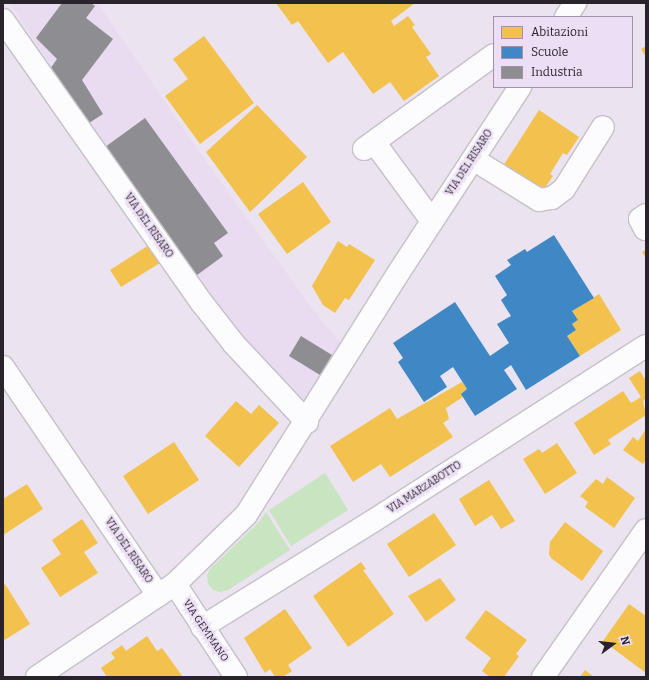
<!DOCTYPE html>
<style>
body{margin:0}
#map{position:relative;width:649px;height:680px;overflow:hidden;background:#ebe3ef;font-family:Bitter,serif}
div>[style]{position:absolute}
.built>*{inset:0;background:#e9dbf0}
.green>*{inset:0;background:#c8e4c1}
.homes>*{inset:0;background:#f2c14e}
.schools>*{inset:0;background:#3f88c5}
.industry>*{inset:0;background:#8d8d92}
.roads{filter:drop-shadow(1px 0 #c5c0c9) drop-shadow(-1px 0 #c5c0c9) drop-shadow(0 1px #c5c0c9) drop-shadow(0 -1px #c5c0c9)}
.minor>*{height:22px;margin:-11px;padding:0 11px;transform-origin:11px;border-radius:11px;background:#fcfbfd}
span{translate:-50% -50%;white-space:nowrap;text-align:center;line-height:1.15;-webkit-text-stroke:4px #ecdef4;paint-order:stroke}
.street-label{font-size:10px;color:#29242c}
.frame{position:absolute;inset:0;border:4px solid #29242c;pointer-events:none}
.legend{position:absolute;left:493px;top:16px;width:140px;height:72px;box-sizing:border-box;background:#ecdef4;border:1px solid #9e94a4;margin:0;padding:5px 7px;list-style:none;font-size:12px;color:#29242c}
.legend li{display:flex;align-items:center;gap:8px;height:20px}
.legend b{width:20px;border:1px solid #9e94a4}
.north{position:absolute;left:593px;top:624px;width:40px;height:40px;-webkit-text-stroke:3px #ecdef4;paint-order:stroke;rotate:75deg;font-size:11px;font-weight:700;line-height:16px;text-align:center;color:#29242c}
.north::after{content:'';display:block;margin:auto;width:14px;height:18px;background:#29242c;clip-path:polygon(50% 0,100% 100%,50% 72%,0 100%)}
</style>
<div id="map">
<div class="built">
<i style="clip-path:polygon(10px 3px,98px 4px,209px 166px,317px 315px,343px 346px,307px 402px,300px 404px,254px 356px,207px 290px,202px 293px,47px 70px,49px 63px)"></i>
</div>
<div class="green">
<i style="clip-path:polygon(325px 473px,348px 510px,291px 546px,269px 510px)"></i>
<i style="clip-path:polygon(266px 512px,290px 550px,228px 590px,220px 592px,213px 590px,208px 584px,207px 575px,210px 569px,259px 522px)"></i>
</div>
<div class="homes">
<i style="clip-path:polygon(276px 3px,415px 3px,391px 21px,394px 26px,408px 16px,415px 25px,412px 27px,431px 54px,426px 57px,439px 76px,404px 101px,390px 82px,373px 94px,343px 52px,328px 63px,298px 21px,292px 25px)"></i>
<i style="clip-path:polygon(204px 36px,254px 103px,200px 144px,165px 96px,188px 79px,173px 59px)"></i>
<i style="clip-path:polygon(646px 46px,646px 57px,641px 49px)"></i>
<i style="clip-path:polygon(257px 105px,307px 157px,250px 212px,206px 152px)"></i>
<i style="clip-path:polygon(539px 110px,579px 137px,567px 155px,563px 153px,550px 174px,553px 176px,540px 195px,501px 169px)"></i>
<i style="clip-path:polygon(303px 182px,331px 222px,287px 254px,258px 214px)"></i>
<i style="clip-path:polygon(338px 241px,347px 247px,349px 244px,375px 260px,349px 300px,345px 298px,335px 313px,323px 305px,312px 286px)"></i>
<i style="clip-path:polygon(149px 245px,160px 263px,121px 287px,110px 270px)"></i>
<i style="clip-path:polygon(646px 250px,646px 258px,642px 252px)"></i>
<i style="clip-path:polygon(599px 294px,621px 330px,580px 356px,567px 336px,576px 330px,572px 324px,578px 320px,572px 311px)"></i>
<i style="clip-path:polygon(640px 371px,646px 381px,646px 399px,643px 401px,646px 415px,608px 440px,611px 444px,594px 455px,574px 423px,623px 391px,631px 403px,641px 397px,629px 378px)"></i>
<i style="clip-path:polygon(462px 382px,467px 389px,461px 394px,463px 397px,446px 408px,449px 419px,443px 423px,453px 437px,390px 477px,381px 464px,353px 482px,330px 446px,390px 408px,397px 419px)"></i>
<i style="clip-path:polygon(236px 401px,251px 414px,259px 405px,279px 423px,239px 467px,205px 436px)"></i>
<i style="clip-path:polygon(646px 429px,646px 460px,643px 464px,623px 450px,633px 437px,638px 441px)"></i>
<i style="clip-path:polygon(174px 442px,199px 480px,148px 514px,123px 476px)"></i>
<i style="clip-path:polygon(557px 443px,577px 473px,545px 494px,523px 459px,539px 449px,542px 453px)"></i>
<i style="clip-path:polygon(607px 477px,635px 498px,614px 528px,585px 507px,588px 502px,580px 496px,596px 479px,603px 484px)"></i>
<i style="clip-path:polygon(489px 480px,515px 521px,501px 529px,492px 515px,475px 526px,459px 499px)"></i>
<i style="clip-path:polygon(27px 484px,43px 509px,3px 535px,3px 499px)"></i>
<i style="clip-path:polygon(434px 513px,456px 545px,409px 577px,387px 544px)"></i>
<i style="clip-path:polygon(82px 519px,98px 543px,84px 552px,98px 573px,60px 597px,41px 568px,61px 554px,52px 540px)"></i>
<i style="clip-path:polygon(565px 522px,603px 551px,582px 581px,551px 558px,549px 554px,550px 542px)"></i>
<i style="clip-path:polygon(361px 562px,366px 569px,363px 570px,394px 614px,348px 647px,313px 596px)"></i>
<i style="clip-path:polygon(440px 578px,456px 600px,426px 622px,408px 596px)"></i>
<i style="clip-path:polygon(5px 584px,30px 624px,3px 641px,3px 586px)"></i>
<i style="clip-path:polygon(629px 604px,646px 616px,646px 673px,603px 641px)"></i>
<i style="clip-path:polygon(285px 609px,312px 648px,288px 665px,292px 671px,283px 677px,275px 677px,270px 669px,265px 673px,244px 638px)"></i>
<i style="clip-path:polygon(486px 610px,527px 640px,516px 654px,519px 656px,504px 677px,490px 677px,482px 671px,491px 658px,465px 638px)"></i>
<i style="clip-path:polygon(147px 636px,157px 651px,162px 648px,183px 677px,107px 677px,101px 668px,115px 658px,111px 653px,122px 645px,126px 651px)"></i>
<i style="clip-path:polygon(585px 670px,594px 677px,580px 677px)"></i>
</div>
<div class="schools">
<i style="clip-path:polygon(554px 235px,594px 298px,572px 311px,578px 320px,572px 324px,576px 330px,567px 336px,580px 356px,526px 390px,511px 365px,504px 370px,517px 389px,475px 416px,461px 394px,467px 389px,453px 367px,440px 376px,447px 387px,424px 402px,398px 362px,403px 358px,393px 343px,455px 302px,490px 356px,509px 343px,497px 324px,511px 316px,501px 300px,507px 295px,495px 276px,511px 265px,507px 260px,525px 249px,527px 252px)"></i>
</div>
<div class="industry">
<i style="clip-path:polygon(62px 3px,91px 3px,95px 6px,86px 18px,113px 39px,82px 80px,103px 114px,86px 125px,50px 69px,57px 59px,36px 38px)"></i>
<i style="clip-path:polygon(145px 118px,228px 233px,214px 243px,223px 256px,193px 278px,101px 150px)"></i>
<i style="clip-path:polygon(301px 336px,332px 355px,320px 375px,289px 356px)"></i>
</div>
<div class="roads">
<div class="minor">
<i style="left:566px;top:17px;width:17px;rotate:-57deg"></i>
<i style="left:3px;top:20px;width:346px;rotate:54.9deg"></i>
<i style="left:202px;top:303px;width:52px;rotate:52deg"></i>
<i style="left:234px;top:344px;width:107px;rotate:46.9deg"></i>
<i style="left:374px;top:142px;width:98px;rotate:53.7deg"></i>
<i style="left:364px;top:149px;width:160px;rotate:-35.9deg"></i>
<i style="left:473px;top:159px;width:78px;rotate:31.8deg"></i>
<i style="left:539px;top:200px;width:13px;rotate:-9deg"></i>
<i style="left:552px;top:198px;width:15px;rotate:-37deg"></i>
<i style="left:564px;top:189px;width:73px;rotate:-57.8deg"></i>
<i style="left:645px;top:229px;width:11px;rotate:-117deg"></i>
<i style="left:640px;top:219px;width:7px;rotate:-34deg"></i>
<i style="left:3px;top:367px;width:276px;rotate:55.8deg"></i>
<i style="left:175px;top:584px;width:111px;rotate:56.7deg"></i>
<i style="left:202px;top:627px;width:201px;rotate:-31.8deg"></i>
<i style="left:373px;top:521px;width:324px;rotate:-32.7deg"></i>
<i style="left:37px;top:677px;width:166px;rotate:-34deg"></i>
<i style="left:175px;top:584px;width:99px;rotate:-44.2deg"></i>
<i style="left:246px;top:515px;width:284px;rotate:-57.8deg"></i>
<i style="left:397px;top:275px;width:225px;rotate:-56.8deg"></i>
<i style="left:543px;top:677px;width:179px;rotate:-55deg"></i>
</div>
</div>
<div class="street-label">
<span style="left:470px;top:163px;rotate:-57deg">VIA DEL RISARO</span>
<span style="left:148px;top:226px;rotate:55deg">VIA DEL RISARO</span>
<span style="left:425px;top:488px;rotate:-33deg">VIA MARZABOTTO</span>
<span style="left:128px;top:551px;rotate:56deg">VIA DEL RISARO</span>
<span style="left:205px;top:631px;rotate:56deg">VIA GEMMANO</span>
</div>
<div class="frame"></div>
<ul class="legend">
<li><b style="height:11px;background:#f2c14e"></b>Abitazioni</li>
<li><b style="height:11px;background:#3f88c5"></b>Scuole</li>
<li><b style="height:11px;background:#8d8d92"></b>Industria</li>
</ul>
<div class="north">N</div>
</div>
